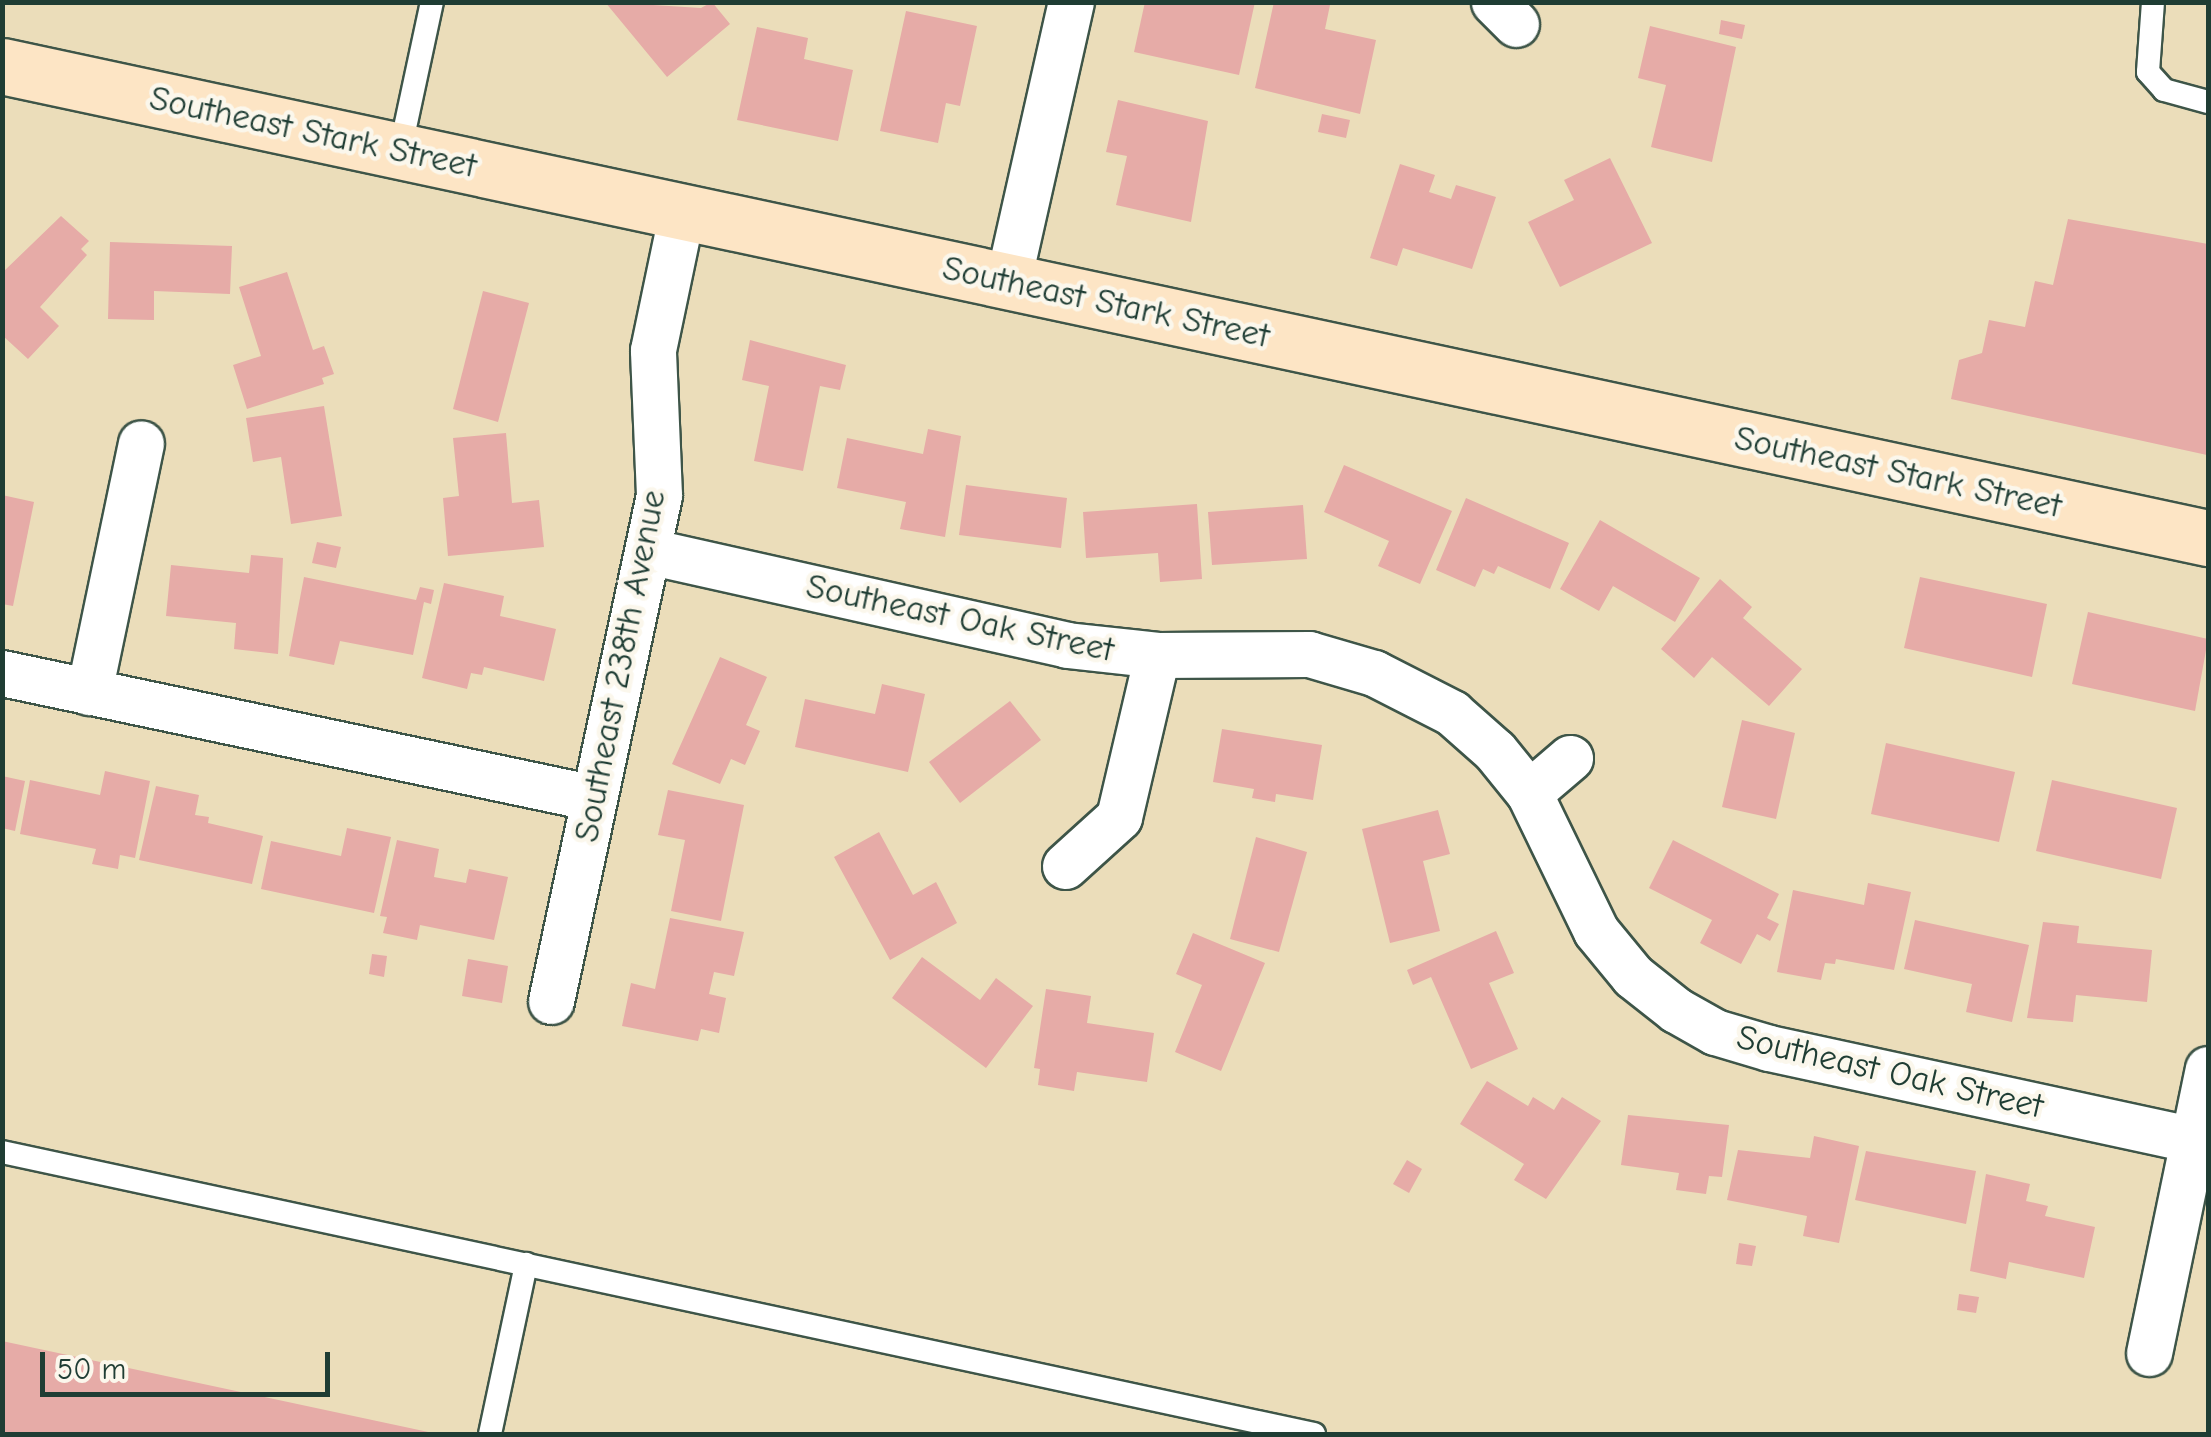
<!DOCTYPE html>
<style>
body{margin:0}
#map{position:relative;width:2211px;height:1437px;overflow:hidden;background:#ebddba;font-family:"Comic Neue",sans-serif}
div>[style]{position:absolute}
.building>*{inset:0;background:#e6aba7}
.roads{filter:drop-shadow(2px 0 #3e5548) drop-shadow(-2px 0 #3e5548) drop-shadow(0 2px #3e5548) drop-shadow(0 -2px #3e5548)}
.lane>*{height:22px;margin:-11px;padding:0 11px;transform-origin:11px;border-radius:11px;background:#fff}
.street>*{height:45px;margin:-22.5px;padding:0 22.5px;transform-origin:22.5px;border-radius:22.5px;background:#fff}
.secondary>*{height:55px;margin:-27.5px;padding:0 27.5px;transform-origin:27.5px;border-radius:27.5px;background:#fde5c5}
span{translate:-50% -50%;white-space:nowrap;text-align:center;line-height:1.15;-webkit-text-stroke:9px #fbf7ec;paint-order:stroke}
.street-label{font-size:35px;color:#1f3d34}
.frame{position:absolute;inset:0;border:5px solid #1f3d34;pointer-events:none}
.scale{position:absolute;left:40px;top:1352px;width:290px;height:45px;box-sizing:border-box;border:5px solid #1f3d34;border-top:0;padding-left:12px;font-size:30px;line-height:35px;white-space:nowrap;color:#1f3d34;-webkit-text-stroke:8px #fbf7ec;paint-order:stroke}
</style>
<div id="map">
<div class="building">
<i style="clip-path:polygon(605px 2px,701px 8px,712px 2px,730px 24px,667px 77px)"></i>
<i style="clip-path:polygon(1145px 2px,1255px 2px,1239px 75px,1134px 52px)"></i>
<i style="clip-path:polygon(1274px 2px,1330px 5px,1325px 29px,1376px 40px,1360px 114px,1255px 88px)"></i>
<i style="clip-path:polygon(906px 11px,977px 26px,960px 106px,946px 103px,938px 143px,880px 131px)"></i>
<i style="clip-path:polygon(1721px 20px,1745px 25px,1742px 39px,1719px 34px)"></i>
<i style="clip-path:polygon(1650px 26px,1736px 47px,1712px 162px,1651px 147px,1666px 85px,1638px 78px)"></i>
<i style="clip-path:polygon(757px 27px,808px 38px,804px 59px,853px 70px,838px 141px,737px 120px)"></i>
<i style="clip-path:polygon(1118px 100px,1208px 121px,1191px 222px,1116px 205px,1127px 156px,1106px 152px)"></i>
<i style="clip-path:polygon(1322px 114px,1350px 120px,1346px 138px,1318px 132px)"></i>
<i style="clip-path:polygon(1610px 158px,1652px 243px,1560px 287px,1528px 222px,1574px 200px,1564px 180px)"></i>
<i style="clip-path:polygon(1400px 164px,1435px 175px,1429px 192px,1451px 199px,1456px 185px,1496px 197px,1472px 269px,1403px 248px,1397px 266px,1370px 258px)"></i>
<i style="clip-path:polygon(61px 216px,89px 241px,81px 249px,87px 255px,40px 307px,59px 326px,28px 359px,2px 335px,2px 273px)"></i>
<i style="clip-path:polygon(2068px 219px,2208px 244px,2207px 455px,1951px 399px,1959px 360px,1982px 353px,1989px 320px,2025px 327px,2035px 281px,2053px 285px)"></i>
<i style="clip-path:polygon(110px 242px,232px 246px,230px 294px,154px 291px,154px 320px,108px 319px)"></i>
<i style="clip-path:polygon(287px 272px,313px 350px,324px 346px,334px 374px,322px 378px,324px 384px,247px 409px,233px 365px,261px 356px,239px 287px)"></i>
<i style="clip-path:polygon(483px 291px,529px 303px,498px 422px,453px 409px)"></i>
<i style="clip-path:polygon(750px 340px,846px 365px,840px 390px,820px 386px,803px 471px,754px 461px,769px 386px,742px 380px)"></i>
<i style="clip-path:polygon(324px 406px,342px 516px,291px 524px,281px 457px,253px 462px,246px 418px)"></i>
<i style="clip-path:polygon(928px 429px,961px 436px,945px 537px,900px 529px,906px 502px,837px 488px,847px 438px,923px 454px)"></i>
<i style="clip-path:polygon(506px 433px,512px 503px,539px 500px,544px 547px,448px 556px,443px 498px,459px 496px,453px 438px)"></i>
<i style="clip-path:polygon(1344px 465px,1452px 511px,1420px 584px,1378px 566px,1389px 541px,1324px 512px)"></i>
<i style="clip-path:polygon(966px 485px,1067px 498px,1061px 548px,959px 535px)"></i>
<i style="clip-path:polygon(2px 495px,34px 502px,13px 606px,2px 604px)"></i>
<i style="clip-path:polygon(1466px 498px,1569px 543px,1550px 589px,1498px 566px,1494px 574px,1483px 569px,1475px 587px,1436px 570px)"></i>
<i style="clip-path:polygon(1197px 504px,1202px 579px,1160px 582px,1158px 553px,1086px 558px,1083px 512px)"></i>
<i style="clip-path:polygon(1303px 505px,1307px 559px,1212px 565px,1208px 512px)"></i>
<i style="clip-path:polygon(1600px 520px,1700px 578px,1675px 622px,1613px 586px,1599px 611px,1560px 589px)"></i>
<i style="clip-path:polygon(317px 542px,341px 547px,336px 568px,312px 563px)"></i>
<i style="clip-path:polygon(251px 555px,283px 558px,278px 654px,234px 649px,236px 623px,166px 616px,171px 565px,249px 573px)"></i>
<i style="clip-path:polygon(304px 577px,416px 600px,420px 587px,434px 590px,431px 604px,424px 602px,413px 655px,340px 641px,334px 665px,289px 656px)"></i>
<i style="clip-path:polygon(1920px 577px,2047px 604px,2032px 677px,1904px 648px)"></i>
<i style="clip-path:polygon(1720px 579px,1752px 607px,1743px 618px,1802px 669px,1769px 706px,1712px 657px,1694px 678px,1661px 649px)"></i>
<i style="clip-path:polygon(444px 583px,504px 596px,500px 616px,556px 629px,544px 681px,484px 667px,482px 675px,471px 673px,467px 689px,422px 678px)"></i>
<i style="clip-path:polygon(2088px 612px,2208px 639px,2195px 711px,2072px 684px)"></i>
<i style="clip-path:polygon(720px 657px,767px 677px,746px 725px,760px 731px,745px 765px,731px 759px,720px 784px,672px 764px)"></i>
<i style="clip-path:polygon(882px 684px,925px 694px,908px 772px,795px 747px,805px 699px,875px 714px)"></i>
<i style="clip-path:polygon(1010px 701px,1041px 740px,960px 803px,929px 762px)"></i>
<i style="clip-path:polygon(1742px 720px,1795px 733px,1776px 819px,1722px 807px)"></i>
<i style="clip-path:polygon(1222px 729px,1322px 745px,1313px 800px,1276px 794px,1275px 802px,1252px 798px,1254px 789px,1213px 782px)"></i>
<i style="clip-path:polygon(1886px 743px,2015px 772px,1999px 842px,1871px 814px)"></i>
<i style="clip-path:polygon(105px 771px,150px 781px,135px 858px,120px 855px,118px 869px,92px 864px,96px 849px,20px 834px,30px 780px,100px 795px)"></i>
<i style="clip-path:polygon(2px 776px,25px 781px,15px 831px,2px 828px)"></i>
<i style="clip-path:polygon(2052px 780px,2177px 808px,2161px 879px,2036px 851px)"></i>
<i style="clip-path:polygon(156px 786px,199px 795px,195px 815px,209px 817px,208px 823px,263px 836px,252px 884px,139px 860px)"></i>
<i style="clip-path:polygon(668px 790px,744px 805px,721px 921px,671px 911px,685px 840px,658px 835px)"></i>
<i style="clip-path:polygon(1438px 810px,1450px 854px,1423px 861px,1440px 931px,1390px 943px,1362px 829px)"></i>
<i style="clip-path:polygon(347px 828px,391px 837px,374px 913px,261px 889px,271px 841px,341px 856px)"></i>
<i style="clip-path:polygon(879px 832px,913px 895px,936px 882px,957px 923px,890px 960px,834px 857px)"></i>
<i style="clip-path:polygon(1256px 837px,1307px 852px,1279px 952px,1230px 939px)"></i>
<i style="clip-path:polygon(397px 840px,439px 849px,434px 877px,466px 883px,469px 869px,508px 877px,494px 940px,420px 925px,417px 940px,383px 933px,387px 917px,380px 916px)"></i>
<i style="clip-path:polygon(1673px 840px,1779px 894px,1767px 918px,1779px 924px,1770px 941px,1757px 934px,1741px 964px,1700px 943px,1712px 920px,1649px 888px)"></i>
<i style="clip-path:polygon(1868px 883px,1911px 892px,1894px 970px,1836px 959px,1835px 964px,1825px 963px,1821px 980px,1777px 972px,1793px 890px,1864px 905px)"></i>
<i style="clip-path:polygon(670px 918px,744px 932px,734px 976px,714px 972px,709px 994px,726px 998px,719px 1033px,701px 1029px,698px 1041px,622px 1026px,631px 983px,655px 989px)"></i>
<i style="clip-path:polygon(1915px 920px,2029px 945px,2012px 1022px,1966px 1012px,1972px 984px,1904px 969px)"></i>
<i style="clip-path:polygon(2043px 922px,2079px 926px,2077px 943px,2152px 950px,2147px 1002px,2076px 995px,2073px 1022px,2027px 1018px)"></i>
<i style="clip-path:polygon(1496px 931px,1514px 973px,1489px 983px,1518px 1049px,1471px 1069px,1431px 977px,1413px 985px,1407px 970px)"></i>
<i style="clip-path:polygon(1193px 933px,1265px 963px,1221px 1071px,1175px 1052px,1202px 985px,1176px 974px)"></i>
<i style="clip-path:polygon(372px 954px,387px 956px,384px 977px,369px 974px)"></i>
<i style="clip-path:polygon(922px 957px,980px 1000px,996px 978px,1033px 1006px,986px 1068px,892px 998px)"></i>
<i style="clip-path:polygon(468px 959px,508px 966px,502px 1003px,462px 996px)"></i>
<i style="clip-path:polygon(1046px 989px,1091px 996px,1087px 1023px,1154px 1033px,1147px 1082px,1077px 1072px,1074px 1091px,1038px 1085px,1040px 1069px,1034px 1068px)"></i>
<i style="clip-path:polygon(1487px 1081px,1528px 1106px,1533px 1097px,1554px 1110px,1562px 1097px,1601px 1121px,1546px 1199px,1514px 1180px,1524px 1164px,1460px 1124px)"></i>
<i style="clip-path:polygon(1628px 1115px,1729px 1125px,1722px 1177px,1709px 1176px,1706px 1194px,1676px 1190px,1679px 1173px,1621px 1165px)"></i>
<i style="clip-path:polygon(1814px 1136px,1859px 1146px,1839px 1243px,1803px 1236px,1807px 1216px,1727px 1200px,1738px 1150px,1810px 1158px)"></i>
<i style="clip-path:polygon(1866px 1151px,1976px 1171px,1966px 1224px,1855px 1200px)"></i>
<i style="clip-path:polygon(1407px 1160px,1422px 1169px,1409px 1193px,1393px 1184px)"></i>
<i style="clip-path:polygon(1986px 1174px,2030px 1184px,2026px 1201px,2048px 1206px,2045px 1216px,2095px 1227px,2084px 1278px,2009px 1262px,2006px 1279px,1970px 1271px)"></i>
<i style="clip-path:polygon(1739px 1243px,1756px 1246px,1752px 1266px,1736px 1264px)"></i>
<i style="clip-path:polygon(1959px 1294px,1979px 1297px,1976px 1313px,1957px 1310px)"></i>
<i style="clip-path:polygon(2px 1341px,433px 1433px,433px 1434px,2px 1434px)"></i>
</div>
<div class="roads">
<div class="lane">
<i style="left:2153px;top:2px;width:70px;rotate:94.1deg"></i>
<i style="left:2148px;top:72px;width:24px;rotate:48deg"></i>
<i style="left:2164px;top:90px;width:46px;rotate:15.3deg"></i>
<i style="left:400px;top:151px;width:152px;rotate:-77.9deg"></i>
<i style="left:2px;top:1152px;width:1342px;rotate:12.13deg"></i>
<i style="left:490px;top:1434px;width:174px;rotate:-78deg"></i>
</div>
<div class="street">
<i style="left:1494px;top:2px;width:31px;rotate:45deg"></i>
<i style="left:1008px;top:281px;width:286px;rotate:-77.3deg"></i>
<i style="left:648px;top:551px;width:429px;rotate:12.6deg"></i>
<i style="left:1067px;top:645px;width:91px;rotate:6.3deg"></i>
<i style="left:1157px;top:655px;width:152px;rotate:-0.4deg"></i>
<i style="left:1309px;top:654px;width:68px;rotate:16.3deg"></i>
<i style="left:1374px;top:673px;width:88px;rotate:27.1deg"></i>
<i style="left:1452px;top:713px;width:57px;rotate:41.5deg"></i>
<i style="left:1495px;top:751px;width:54px;rotate:51deg"></i>
<i style="left:1529px;top:793px;width:153px;rotate:64.1deg"></i>
<i style="left:1596px;top:931px;width:58px;rotate:50.6deg"></i>
<i style="left:1633px;top:976px;width:55px;rotate:38.3deg"></i>
<i style="left:1676px;top:1010px;width:45px;rotate:29.4deg"></i>
<i style="left:1715px;top:1032px;width:56px;rotate:16.5deg"></i>
<i style="left:1769px;top:1048px;width:435px;rotate:12.2deg"></i>
<i style="left:2px;top:673px;width:605px;rotate:11.92deg"></i>
<i style="left:89px;top:692px;width:254px;rotate:-78.2deg"></i>
<i style="left:1529px;top:793px;width:54px;rotate:-40.5deg"></i>
<i style="left:1065px;top:866px;width:73px;rotate:-42.2deg"></i>
<i style="left:1119px;top:817px;width:166px;rotate:-76.8deg"></i>
<i style="left:551px;top:1001px;width:517px;rotate:-77.95deg"></i>
<i style="left:659px;top:495px;width:145px;rotate:-92.4deg"></i>
<i style="left:653px;top:350px;width:142px;rotate:-78.2deg"></i>
<i style="left:2149px;top:1353px;width:290px;rotate:-78.3deg"></i>
</div>
<div class="secondary">
<i style="left:2px;top:66px;width:2256px;rotate:12.08deg"></i>
</div>
</div>
<div class="street-label">
<span style="left:313px;top:132px;rotate:12deg">Southeast Stark Street</span>
<span style="left:1106px;top:302px;rotate:12deg">Southeast Stark Street</span>
<span style="left:1898px;top:472px;rotate:12deg">Southeast Stark Street</span>
<span style="left:960px;top:618px;rotate:12deg">Southeast Oak Street</span>
<span style="left:620px;top:666px;rotate:-79deg">Southeast 238th Avenue</span>
<span style="left:1890px;top:1072px;rotate:13deg">Southeast Oak Street</span>
</div>
<div class="frame"></div>
<div class="scale">50 m</div>
</div>
